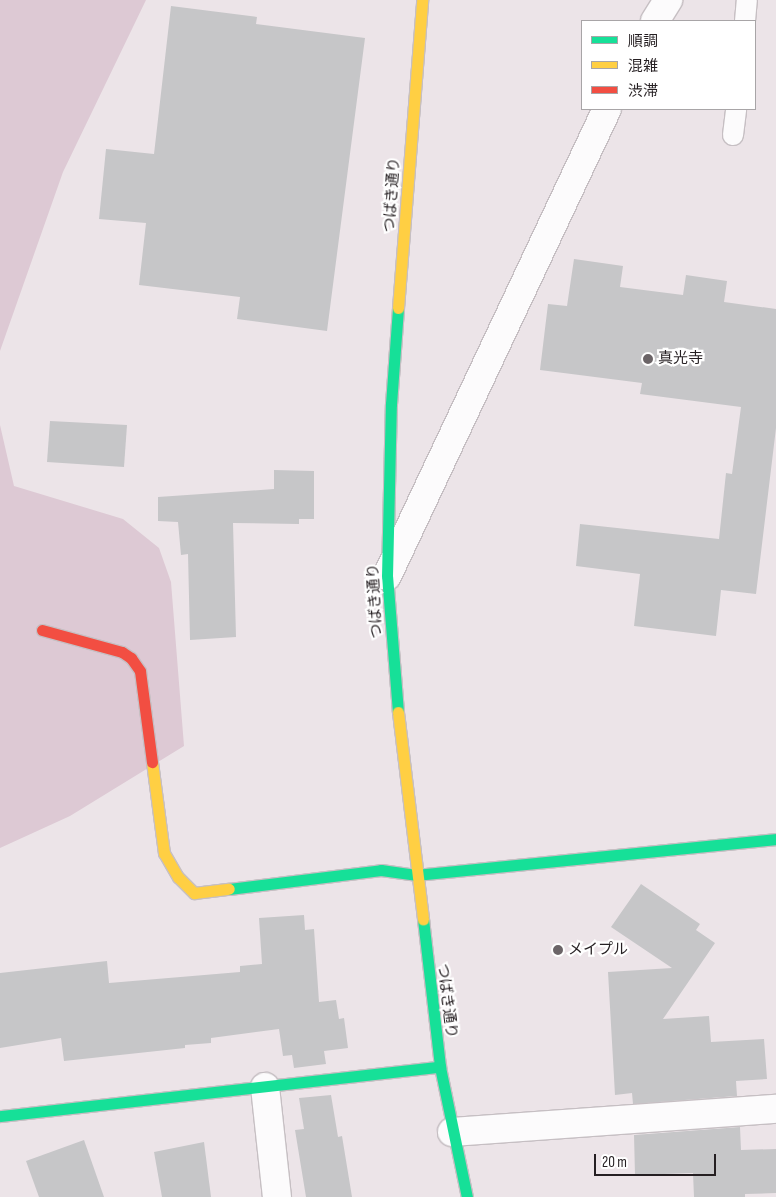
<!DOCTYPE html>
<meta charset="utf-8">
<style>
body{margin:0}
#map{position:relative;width:776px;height:1197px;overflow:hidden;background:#ece4e8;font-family:"Sofia Sans Condensed","Noto Sans JP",sans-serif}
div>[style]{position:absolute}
.green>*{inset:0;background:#ddc9d4}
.building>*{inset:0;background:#c6c6c8}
.roads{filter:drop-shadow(1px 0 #c6bfc3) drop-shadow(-1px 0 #c6bfc3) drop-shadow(0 1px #c6bfc3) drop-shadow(0 -1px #c6bfc3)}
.lane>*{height:20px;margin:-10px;padding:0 10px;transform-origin:10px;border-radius:10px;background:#fcfbfc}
.street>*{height:28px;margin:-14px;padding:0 14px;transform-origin:14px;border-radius:14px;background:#fcfbfc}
.fast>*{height:11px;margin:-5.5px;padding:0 5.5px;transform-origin:5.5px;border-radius:5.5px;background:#16e098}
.slow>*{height:11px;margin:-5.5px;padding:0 5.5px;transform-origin:5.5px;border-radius:5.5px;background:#ffcf43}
.jam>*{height:11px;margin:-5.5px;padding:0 5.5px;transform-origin:5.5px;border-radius:5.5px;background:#f24e42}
.dots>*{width:14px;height:14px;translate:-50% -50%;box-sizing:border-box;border:2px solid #fff;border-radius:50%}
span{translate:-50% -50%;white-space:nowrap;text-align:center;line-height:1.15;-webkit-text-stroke:4.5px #fff;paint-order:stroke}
.street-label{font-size:15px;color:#251f22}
.poi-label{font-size:15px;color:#251f22}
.left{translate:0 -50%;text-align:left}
.legend{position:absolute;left:581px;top:20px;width:175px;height:90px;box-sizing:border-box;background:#fff;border:1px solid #a8a5a7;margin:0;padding:6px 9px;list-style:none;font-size:15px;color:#251f22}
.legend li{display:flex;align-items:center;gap:10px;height:25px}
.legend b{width:25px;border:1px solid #a8a5a7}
.scale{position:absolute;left:594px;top:1154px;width:122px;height:22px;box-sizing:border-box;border:2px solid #251f22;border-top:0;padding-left:6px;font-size:15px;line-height:18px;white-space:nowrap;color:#251f22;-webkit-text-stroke:4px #fff;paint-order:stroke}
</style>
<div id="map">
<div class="green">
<i style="clip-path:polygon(0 0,146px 0,63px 172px,0 351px)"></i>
<i style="clip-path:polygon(0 425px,14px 486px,123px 519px,159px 548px,171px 582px,184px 746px,70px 816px,0 848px)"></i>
</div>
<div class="building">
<i style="clip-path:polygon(171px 6px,257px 17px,256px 24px,365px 38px,327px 331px,237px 319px,240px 297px,139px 285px,146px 223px,99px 219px,106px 149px,154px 154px)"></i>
<i style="clip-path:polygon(574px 259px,623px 266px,620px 287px,683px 295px,686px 275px,727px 281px,724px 302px,776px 309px,776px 428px,756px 594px,721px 590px,716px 636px,634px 626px,640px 574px,576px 566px,580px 524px,719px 539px,726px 473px,732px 474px,741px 407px,640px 394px,642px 383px,540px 370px,548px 304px,567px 306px)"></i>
<i style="clip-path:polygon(50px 421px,127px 425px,124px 467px,47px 462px)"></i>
<i style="clip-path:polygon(274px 470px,314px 471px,314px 519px,299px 519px,299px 524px,233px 523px,236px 637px,190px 640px,188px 554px,181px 555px,178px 522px,158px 521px,158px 497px,274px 489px)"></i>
<i style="clip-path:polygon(641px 884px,700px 924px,696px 930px,715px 943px,663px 1019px,709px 1016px,711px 1042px,764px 1039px,767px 1079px,736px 1081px,737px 1096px,633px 1104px,632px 1093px,615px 1095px,608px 972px,672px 968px,611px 927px)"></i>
<i style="clip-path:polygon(304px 915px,305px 930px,314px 929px,319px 1002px,336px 1000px,339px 1019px,344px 1018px,348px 1048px,324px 1051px,326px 1064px,294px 1068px,292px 1055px,283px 1056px,279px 1029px,211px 1038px,211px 1043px,185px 1045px,185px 1048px,64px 1061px,61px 1038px,0 1048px,0 973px,107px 961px,109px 983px,240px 972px,240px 966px,262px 964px,259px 918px)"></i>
<i style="clip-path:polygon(331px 1095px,338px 1137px,342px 1136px,352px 1197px,306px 1197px,295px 1130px,304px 1129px,299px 1098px)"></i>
<i style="clip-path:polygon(740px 1127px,741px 1150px,776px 1149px,776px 1193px,745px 1194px,745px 1197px,694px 1197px,693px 1173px,635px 1175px,634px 1135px)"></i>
<i style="clip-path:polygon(84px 1140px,104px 1197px,39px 1197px,26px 1161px)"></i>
<i style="clip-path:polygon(204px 1142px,211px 1197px,162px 1197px,154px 1152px)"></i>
</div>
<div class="roads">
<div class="lane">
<i style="left:745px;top:21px;width:21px;rotate:-85deg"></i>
<i style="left:733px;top:135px;width:26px;rotate:-83deg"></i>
</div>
<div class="street">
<i style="left:655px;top:21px;width:25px;rotate:-58deg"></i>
<i style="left:387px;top:576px;width:516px;rotate:-64.78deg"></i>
<i style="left:265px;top:1087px;width:111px;rotate:83.8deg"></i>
<i style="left:452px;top:1132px;width:325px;rotate:-4.1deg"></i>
</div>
<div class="fast">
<i style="left:398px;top:712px;width:136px;rotate:-94.6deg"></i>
<i style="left:387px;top:576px;width:172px;rotate:-88.7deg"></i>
<i style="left:391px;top:404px;width:96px;rotate:-85.8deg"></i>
<i style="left:229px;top:889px;width:153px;rotate:-7.1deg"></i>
<i style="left:381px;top:870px;width:35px;rotate:8deg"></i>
<i style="left:416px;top:875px;width:362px;rotate:-5.7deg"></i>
<i style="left:423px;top:919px;width:149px;rotate:83.4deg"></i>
<i style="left:440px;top:1067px;width:133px;rotate:78.3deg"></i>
<i style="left:0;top:1116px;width:443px;rotate:-6.4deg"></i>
</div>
<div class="slow">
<i style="left:398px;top:308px;width:309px;rotate:-85.5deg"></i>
<i style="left:398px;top:712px;width:209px;rotate:83.1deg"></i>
<i style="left:152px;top:762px;width:92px;rotate:82.5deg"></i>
<i style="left:164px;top:853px;width:28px;rotate:60deg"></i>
<i style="left:178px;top:877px;width:23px;rotate:45deg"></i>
<i style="left:194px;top:893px;width:35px;rotate:-7deg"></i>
</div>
<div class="jam">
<i style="left:42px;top:630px;width:83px;rotate:15.4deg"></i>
<i style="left:122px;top:652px;width:11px;rotate:34deg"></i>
<i style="left:131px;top:658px;width:16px;rotate:55deg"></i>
<i style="left:140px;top:671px;width:92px;rotate:82.5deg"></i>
</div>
</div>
<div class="dots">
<i style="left:648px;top:359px;background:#6b6467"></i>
<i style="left:558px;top:950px;background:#6b6467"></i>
</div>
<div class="street-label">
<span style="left:392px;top:195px;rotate:-86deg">つばき通り</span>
<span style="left:375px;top:601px;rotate:-93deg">つばき通り</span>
<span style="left:447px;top:1001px;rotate:83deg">つばき通り</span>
</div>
<div class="poi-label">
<span class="left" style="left:658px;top:359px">真光寺</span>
<span class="left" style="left:568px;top:950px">メイプル</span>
</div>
<ul class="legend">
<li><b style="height:6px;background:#16e098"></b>順調</li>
<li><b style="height:6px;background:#ffcf43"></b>混雑</li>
<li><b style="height:6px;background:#f24e42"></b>渋滞</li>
</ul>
<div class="scale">20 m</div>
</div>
